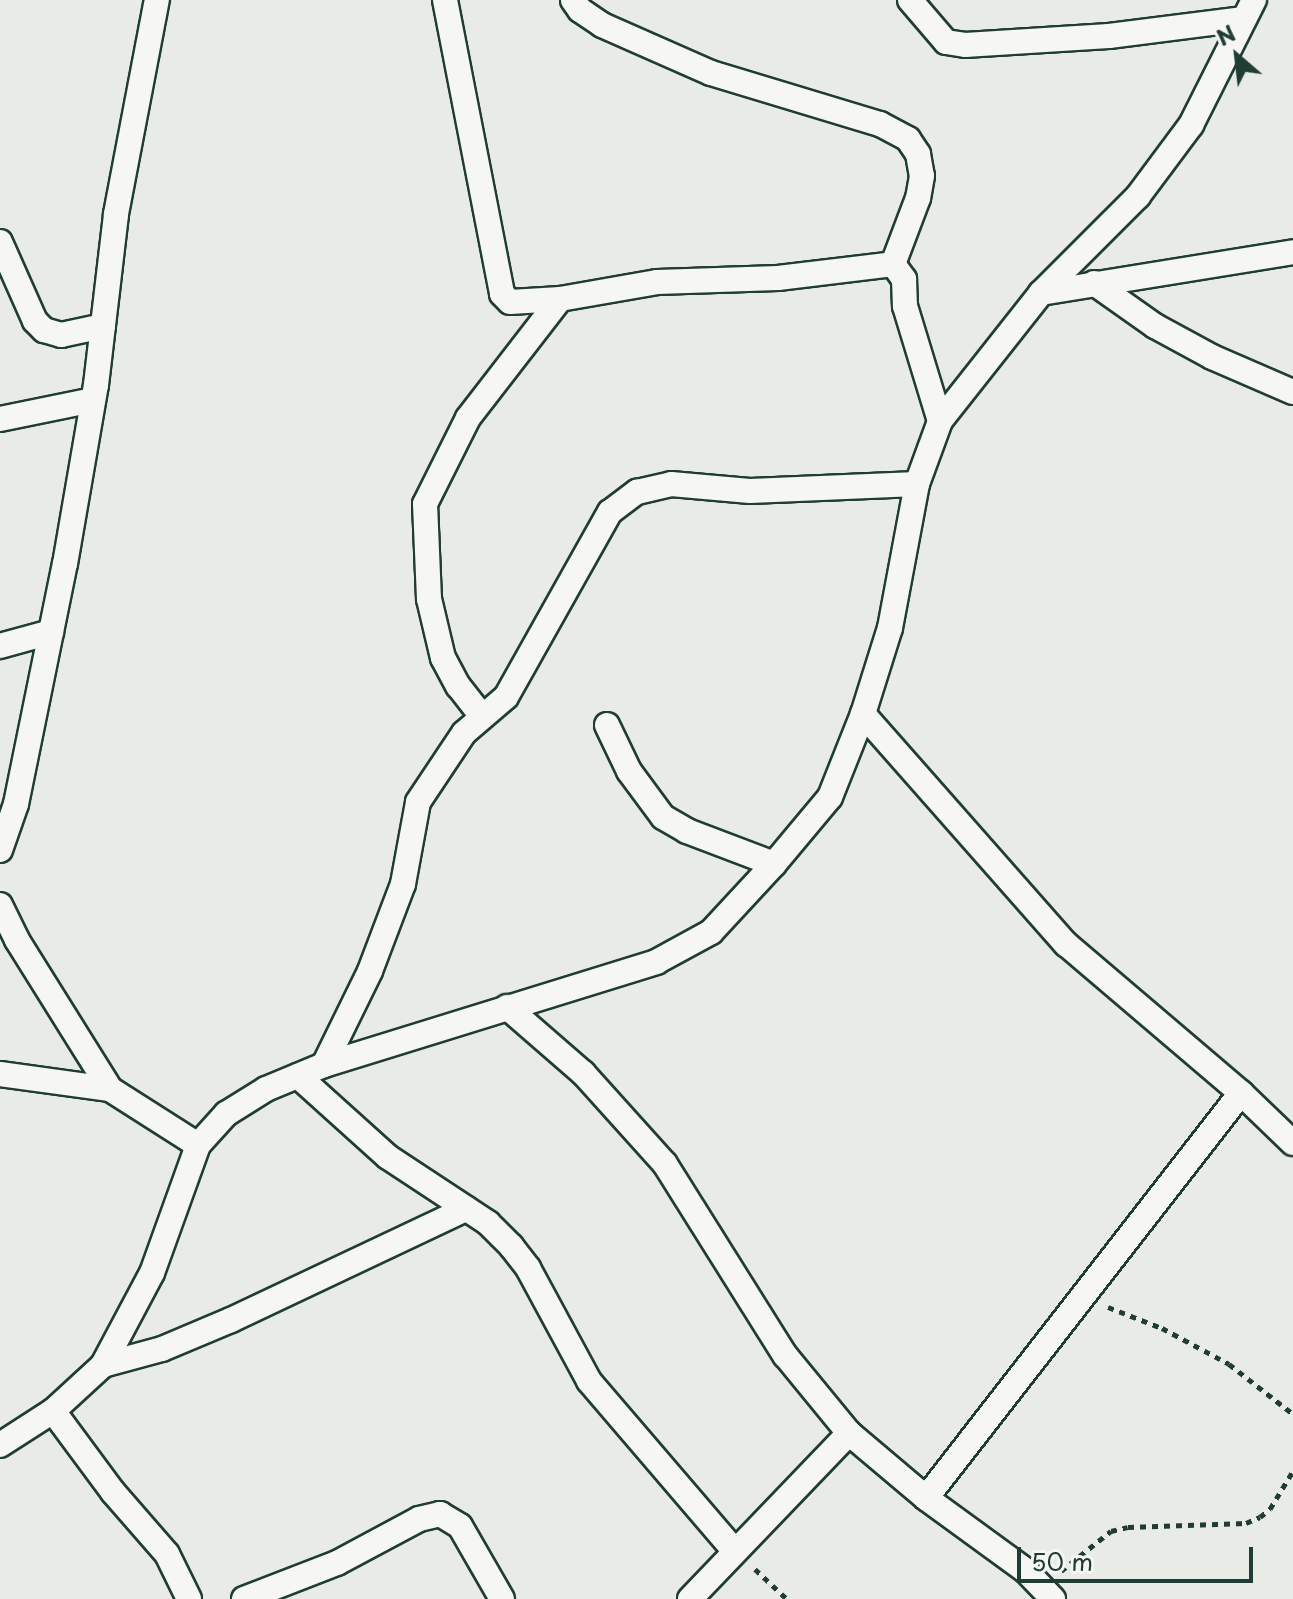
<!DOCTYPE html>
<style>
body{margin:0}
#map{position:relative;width:1293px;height:1599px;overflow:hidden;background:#e9ebe7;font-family:"Playpen Sans",sans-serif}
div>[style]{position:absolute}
.path>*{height:5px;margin-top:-2.5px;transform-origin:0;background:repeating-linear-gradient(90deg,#1f3d34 0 6px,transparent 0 12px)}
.roads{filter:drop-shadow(2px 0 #1f3d34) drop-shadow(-2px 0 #1f3d34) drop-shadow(0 2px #1f3d34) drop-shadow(0 -2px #1f3d34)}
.street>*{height:24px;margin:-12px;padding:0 12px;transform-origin:12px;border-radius:12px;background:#f6f6f2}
span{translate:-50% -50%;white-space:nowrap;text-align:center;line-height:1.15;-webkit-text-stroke:7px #f6f6f2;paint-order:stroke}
.north{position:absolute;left:1197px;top:16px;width:80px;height:80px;-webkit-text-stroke:6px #f6f6f2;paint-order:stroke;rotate:332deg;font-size:22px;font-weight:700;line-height:32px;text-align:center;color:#1f3d34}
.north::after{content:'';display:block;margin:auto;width:28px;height:36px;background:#1f3d34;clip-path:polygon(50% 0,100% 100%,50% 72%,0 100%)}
.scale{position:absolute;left:1017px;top:1547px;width:236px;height:36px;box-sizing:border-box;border:4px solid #1f3d34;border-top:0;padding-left:10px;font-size:24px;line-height:28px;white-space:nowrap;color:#1f3d34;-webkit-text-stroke:6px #f6f6f2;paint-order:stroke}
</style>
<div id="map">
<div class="path">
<i style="left:1108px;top:1307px;width:58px;rotate:21.3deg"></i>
<i style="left:1162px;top:1328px;width:76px;rotate:28.2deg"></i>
<i style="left:1229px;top:1364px;width:81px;rotate:38deg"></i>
<i style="left:755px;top:1569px;width:44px;rotate:43.2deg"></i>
<i style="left:1061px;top:1571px;width:64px;rotate:-38.7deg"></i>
<i style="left:1111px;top:1531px;width:17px;rotate:-13deg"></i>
<i style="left:1128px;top:1527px;width:118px;rotate:-1.9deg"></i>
<i style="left:1246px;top:1523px;width:15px;rotate:-23deg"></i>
<i style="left:1260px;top:1517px;width:13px;rotate:-39deg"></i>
<i style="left:1270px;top:1509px;width:44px;rotate:-58.8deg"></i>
</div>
<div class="roads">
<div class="street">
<i style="left:445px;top:0;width:299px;rotate:79deg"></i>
<i style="left:502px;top:294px;width:11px;rotate:45deg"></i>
<i style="left:510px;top:302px;width:50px;rotate:-3.4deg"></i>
<i style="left:560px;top:299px;width:98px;rotate:-9.9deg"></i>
<i style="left:657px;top:282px;width:121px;rotate:-1.9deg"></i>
<i style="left:778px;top:278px;width:116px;rotate:-6.9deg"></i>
<i style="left:573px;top:0;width:12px;rotate:55deg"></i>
<i style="left:580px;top:10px;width:27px;rotate:34deg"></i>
<i style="left:602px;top:25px;width:119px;rotate:23.8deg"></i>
<i style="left:711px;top:73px;width:177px;rotate:16.8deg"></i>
<i style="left:880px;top:124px;width:32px;rotate:28deg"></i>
<i style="left:908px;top:139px;width:18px;rotate:56deg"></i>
<i style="left:918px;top:154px;width:22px;rotate:80deg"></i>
<i style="left:922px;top:176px;width:22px;rotate:100deg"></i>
<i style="left:918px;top:198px;width:71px;rotate:110.7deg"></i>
<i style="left:893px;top:264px;width:19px;rotate:54deg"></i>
<i style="left:904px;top:279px;width:27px;rotate:88deg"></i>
<i style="left:905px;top:306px;width:120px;rotate:73.1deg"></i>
<i style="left:910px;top:0;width:55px;rotate:49.4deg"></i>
<i style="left:946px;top:42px;width:19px;rotate:9deg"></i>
<i style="left:965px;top:45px;width:144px;rotate:-3.6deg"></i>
<i style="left:1109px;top:36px;width:136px;rotate:-7.2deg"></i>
<i style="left:0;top:242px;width:86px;rotate:66.1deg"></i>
<i style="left:35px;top:321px;width:13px;rotate:45deg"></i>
<i style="left:44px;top:330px;width:18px;rotate:16deg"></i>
<i style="left:61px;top:335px;width:43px;rotate:-12.1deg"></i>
<i style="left:1094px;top:283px;width:75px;rotate:35.2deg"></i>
<i style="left:1155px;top:326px;width:65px;rotate:28.5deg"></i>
<i style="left:1212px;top:357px;width:88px;rotate:23.4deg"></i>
<i style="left:1041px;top:293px;width:255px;rotate:-9.2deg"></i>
<i style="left:0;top:419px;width:95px;rotate:-11.5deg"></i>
<i style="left:0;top:646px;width:53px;rotate:-15.4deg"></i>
<i style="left:863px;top:714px;width:307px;rotate:48.6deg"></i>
<i style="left:1066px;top:944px;width:230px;rotate:40.4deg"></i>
<i style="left:1241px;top:1093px;width:72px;rotate:43.9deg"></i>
<i style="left:481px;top:715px;width:37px;rotate:-128deg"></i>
<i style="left:458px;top:686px;width:32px;rotate:-118deg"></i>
<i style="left:443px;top:658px;width:61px;rotate:-103.3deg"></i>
<i style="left:429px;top:599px;width:95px;rotate:-92.4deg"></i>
<i style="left:425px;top:504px;width:96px;rotate:-63.4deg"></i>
<i style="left:468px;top:418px;width:150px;rotate:-52.3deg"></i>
<i style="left:607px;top:725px;width:51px;rotate:64.4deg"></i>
<i style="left:629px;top:771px;width:57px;rotate:53.5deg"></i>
<i style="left:663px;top:817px;width:28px;rotate:30deg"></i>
<i style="left:687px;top:831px;width:93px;rotate:20.8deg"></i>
<i style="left:0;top:850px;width:49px;rotate:-70.8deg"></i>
<i style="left:16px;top:804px;width:245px;rotate:-78.5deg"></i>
<i style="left:65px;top:564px;width:182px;rotate:-80.2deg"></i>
<i style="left:96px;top:385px;width:172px;rotate:-83.3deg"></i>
<i style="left:116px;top:214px;width:218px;rotate:-79.2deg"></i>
<i style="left:0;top:905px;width:39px;rotate:64deg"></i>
<i style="left:17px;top:940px;width:176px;rotate:58deg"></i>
<i style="left:507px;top:1007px;width:101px;rotate:41deg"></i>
<i style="left:583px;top:1073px;width:122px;rotate:48deg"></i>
<i style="left:665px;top:1164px;width:226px;rotate:57.9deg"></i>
<i style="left:785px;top:1355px;width:101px;rotate:50.6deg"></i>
<i style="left:849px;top:1433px;width:101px;rotate:40.2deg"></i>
<i style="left:926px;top:1498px;width:124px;rotate:36.1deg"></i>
<i style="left:1026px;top:1571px;width:39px;rotate:46deg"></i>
<i style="left:324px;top:1065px;width:105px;rotate:-63.9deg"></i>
<i style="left:370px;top:971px;width:93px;rotate:-69.2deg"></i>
<i style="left:403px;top:884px;width:83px;rotate:-79.6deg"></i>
<i style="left:418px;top:802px;width:83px;rotate:-56.3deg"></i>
<i style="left:464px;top:733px;width:55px;rotate:-40.6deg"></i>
<i style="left:506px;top:697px;width:212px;rotate:-60.7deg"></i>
<i style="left:610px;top:512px;width:34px;rotate:-37deg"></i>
<i style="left:637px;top:492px;width:35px;rotate:-13deg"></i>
<i style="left:671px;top:484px;width:79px;rotate:5.1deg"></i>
<i style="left:750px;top:491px;width:167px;rotate:-2.4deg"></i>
<i style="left:0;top:1074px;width:111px;rotate:7.8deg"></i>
<i style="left:110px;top:1089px;width:104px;rotate:32.5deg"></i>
<i style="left:298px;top:1076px;width:121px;rotate:42deg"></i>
<i style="left:388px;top:1157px;width:120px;rotate:33.4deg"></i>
<i style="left:488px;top:1223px;width:33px;rotate:45deg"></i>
<i style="left:511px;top:1246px;width:28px;rotate:52deg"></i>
<i style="left:528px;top:1268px;width:128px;rotate:61.6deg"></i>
<i style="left:589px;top:1381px;width:223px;rotate:49.4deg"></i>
<i style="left:103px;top:1365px;width:61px;rotate:-15.2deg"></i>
<i style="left:162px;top:1349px;width:75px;rotate:-22.8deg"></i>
<i style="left:231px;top:1320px;width:260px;rotate:-25.3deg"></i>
<i style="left:53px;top:1411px;width:101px;rotate:53.5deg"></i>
<i style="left:113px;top:1492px;width:82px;rotate:48.9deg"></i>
<i style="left:167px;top:1554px;width:50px;rotate:63.9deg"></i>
<i style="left:0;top:1445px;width:63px;rotate:-32.7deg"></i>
<i style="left:53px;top:1411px;width:68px;rotate:-42.6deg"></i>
<i style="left:103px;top:1365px;width:104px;rotate:-62deg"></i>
<i style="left:152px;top:1273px;width:136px;rotate:-70.2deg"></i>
<i style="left:198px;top:1145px;width:42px;rotate:-47.9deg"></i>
<i style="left:226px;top:1114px;width:47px;rotate:-32deg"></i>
<i style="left:266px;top:1089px;width:63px;rotate:-22.5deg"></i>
<i style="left:324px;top:1065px;width:348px;rotate:-17.2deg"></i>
<i style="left:656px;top:962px;width:63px;rotate:-28.6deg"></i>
<i style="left:711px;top:932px;width:93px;rotate:-47.2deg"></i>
<i style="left:774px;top:864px;width:87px;rotate:-50.1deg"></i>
<i style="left:830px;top:797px;width:89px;rotate:-68.3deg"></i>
<i style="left:863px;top:714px;width:90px;rotate:-72.6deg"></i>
<i style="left:890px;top:628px;width:147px;rotate:-79.4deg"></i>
<i style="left:917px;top:484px;width:67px;rotate:-69.9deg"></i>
<i style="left:940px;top:421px;width:163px;rotate:-51.7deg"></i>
<i style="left:1041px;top:293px;width:137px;rotate:-45deg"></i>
<i style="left:1138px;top:196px;width:89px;rotate:-53.3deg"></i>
<i style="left:1191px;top:125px;width:140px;rotate:-63.3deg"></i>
<i style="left:926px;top:1498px;width:513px;rotate:-52.13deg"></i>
<i style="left:244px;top:1599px;width:100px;rotate:-21.2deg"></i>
<i style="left:337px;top:1563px;width:93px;rotate:-28.2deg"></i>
<i style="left:419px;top:1519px;width:22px;rotate:-13deg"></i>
<i style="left:440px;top:1514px;width:23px;rotate:31deg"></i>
<i style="left:460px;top:1526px;width:84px;rotate:60.1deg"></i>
<i style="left:690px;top:1599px;width:230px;rotate:-46.2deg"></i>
</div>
</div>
<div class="north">N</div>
<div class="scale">50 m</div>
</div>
